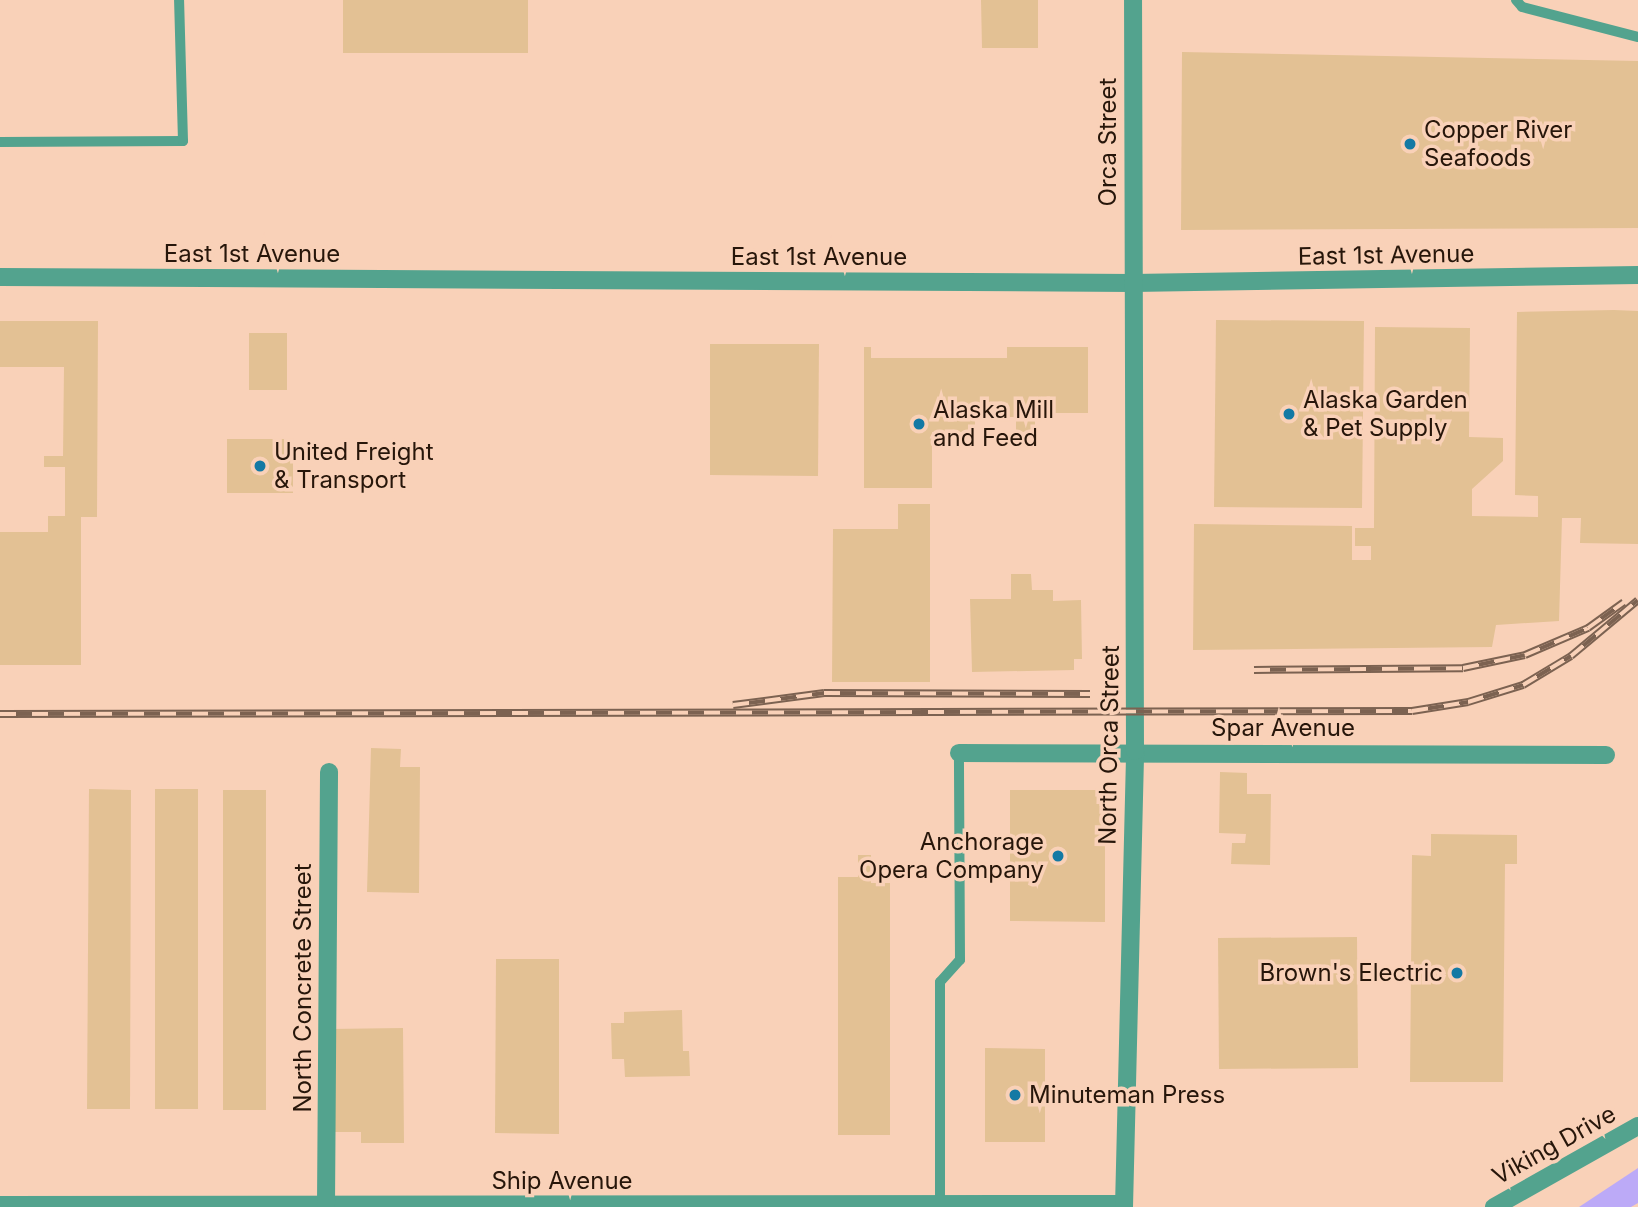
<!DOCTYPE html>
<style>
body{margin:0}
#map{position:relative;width:1638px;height:1207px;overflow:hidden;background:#f9d1b8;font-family:Inter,sans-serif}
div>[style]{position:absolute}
.green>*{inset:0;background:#bcaaf7}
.building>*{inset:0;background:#e3c194}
.lane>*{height:10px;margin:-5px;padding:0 5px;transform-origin:5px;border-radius:5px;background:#53a38e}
.street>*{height:18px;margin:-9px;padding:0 9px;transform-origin:9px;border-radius:9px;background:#53a38e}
.rail>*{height:8px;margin-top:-4px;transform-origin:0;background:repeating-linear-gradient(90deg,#f9d1b8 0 16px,#7c6251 0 32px);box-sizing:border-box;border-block:2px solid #7c6251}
.dots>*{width:19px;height:19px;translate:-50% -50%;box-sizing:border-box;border:4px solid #f9d1b8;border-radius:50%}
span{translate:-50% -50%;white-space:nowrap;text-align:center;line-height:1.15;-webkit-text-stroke:7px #f9d1b8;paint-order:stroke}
.poi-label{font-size:24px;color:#27160a}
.left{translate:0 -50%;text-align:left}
.right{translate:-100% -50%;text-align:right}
.street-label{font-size:24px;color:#27160a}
</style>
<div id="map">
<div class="green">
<i style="clip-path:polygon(1638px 1168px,1638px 1203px,1631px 1207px,1579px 1207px)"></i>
</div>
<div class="building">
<i style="clip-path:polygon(343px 0,528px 0,528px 53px,343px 53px)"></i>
<i style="clip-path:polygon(981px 0,1038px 0,1038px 48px,982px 48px)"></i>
<i style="clip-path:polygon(1182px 52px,1638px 61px,1638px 228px,1181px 230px)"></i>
<i style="clip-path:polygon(1614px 310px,1638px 311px,1638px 544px,1580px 543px,1581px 518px,1562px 518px,1559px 621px,1496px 625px,1492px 647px,1193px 650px,1194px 524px,1352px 526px,1352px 560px,1371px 560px,1371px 546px,1355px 546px,1355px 528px,1374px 528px,1375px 327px,1470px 328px,1469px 437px,1503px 438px,1503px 461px,1472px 489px,1472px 516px,1538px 517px,1538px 496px,1515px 495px,1517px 312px)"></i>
<i style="clip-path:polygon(1216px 320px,1364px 321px,1362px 508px,1214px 507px)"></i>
<i style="clip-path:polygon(0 321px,98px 321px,97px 517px,81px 517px,81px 665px,0 665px,0 532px,48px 532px,48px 516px,65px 516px,65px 467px,44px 467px,44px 456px,63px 456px,64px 367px,0 367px)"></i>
<i style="clip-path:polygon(249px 333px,287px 333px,287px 390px,249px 390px)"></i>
<i style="clip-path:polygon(710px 344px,819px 344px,818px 476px,710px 475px)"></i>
<i style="clip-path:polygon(864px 347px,871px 347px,871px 358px,1007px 358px,1007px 347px,1088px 347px,1088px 413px,1035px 413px,1035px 432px,1016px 432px,1016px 417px,975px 417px,975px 432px,932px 432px,932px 488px,864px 488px)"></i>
<i style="clip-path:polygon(227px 439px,293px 439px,293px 493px,227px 493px)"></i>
<i style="clip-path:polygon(898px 504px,930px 504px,930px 682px,832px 682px,833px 529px,898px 529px)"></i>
<i style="clip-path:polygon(1011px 574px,1031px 574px,1032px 590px,1053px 590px,1053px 601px,1081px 600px,1082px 659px,1074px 659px,1074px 670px,972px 672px,970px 599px,1011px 599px)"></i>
<i style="clip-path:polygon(371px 748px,401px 749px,400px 767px,420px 767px,419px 893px,367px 892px)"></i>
<i style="clip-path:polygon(1220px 772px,1247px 773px,1247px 794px,1271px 794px,1270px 865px,1231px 864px,1232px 843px,1245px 843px,1246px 834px,1219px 833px)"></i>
<i style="clip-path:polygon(89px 789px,131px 790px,130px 1109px,87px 1109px)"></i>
<i style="clip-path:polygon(155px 789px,198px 789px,198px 1109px,155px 1109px)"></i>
<i style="clip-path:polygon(223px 790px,266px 790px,266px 1110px,223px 1110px)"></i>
<i style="clip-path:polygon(1010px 790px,1105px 790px,1105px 922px,1010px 921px)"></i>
<i style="clip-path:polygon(1431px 834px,1517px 835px,1517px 864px,1505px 864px,1503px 1082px,1410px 1082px,1412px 855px,1431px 856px)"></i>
<i style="clip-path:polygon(858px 855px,871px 855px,871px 883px,890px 883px,890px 1135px,838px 1135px,838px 877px,858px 877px)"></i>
<i style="clip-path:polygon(1357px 937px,1358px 1068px,1219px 1069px,1218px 938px)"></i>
<i style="clip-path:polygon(496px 959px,559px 959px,559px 1134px,495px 1133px)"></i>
<i style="clip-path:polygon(682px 1010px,683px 1051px,689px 1051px,690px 1076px,625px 1077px,624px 1059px,612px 1059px,611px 1023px,624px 1023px,624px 1012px)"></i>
<i style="clip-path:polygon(403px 1028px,404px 1143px,361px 1143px,361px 1132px,331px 1132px,330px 1029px)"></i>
<i style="clip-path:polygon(985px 1048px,1045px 1049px,1045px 1142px,985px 1142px)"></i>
</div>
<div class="lane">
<i style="left:1516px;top:0;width:9px;rotate:49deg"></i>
<i style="left:1522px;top:7px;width:120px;rotate:14.5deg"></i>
<i style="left:0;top:142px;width:183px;rotate:-0.3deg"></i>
<i style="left:183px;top:141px;width:141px;rotate:-91.6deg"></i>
<i style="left:940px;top:1205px;width:223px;rotate:-90deg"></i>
<i style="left:940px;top:982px;width:30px;rotate:-48deg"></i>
<i style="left:960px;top:960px;width:207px;rotate:-90.3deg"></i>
</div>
<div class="street">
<i style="left:0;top:277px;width:1133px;rotate:0.3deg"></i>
<i style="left:1133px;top:283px;width:505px;rotate:-0.91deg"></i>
<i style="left:959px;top:753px;width:647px;rotate:0.18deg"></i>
<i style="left:0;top:1205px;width:1124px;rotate:-0.05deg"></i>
<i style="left:326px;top:1205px;width:433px;rotate:-89.6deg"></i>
<i style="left:1124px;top:1207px;width:456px;rotate:-88.6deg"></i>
<i style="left:1135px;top:751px;width:751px;rotate:-90.15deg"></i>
<i style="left:1494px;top:1207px;width:165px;rotate:-29.4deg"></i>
</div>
<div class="rail">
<i style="left:1254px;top:670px;width:209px;rotate:-0.5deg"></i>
<i style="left:1463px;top:668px;width:63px;rotate:-11.8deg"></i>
<i style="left:1525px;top:655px;width:69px;rotate:-23.2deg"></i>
<i style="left:1588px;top:628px;width:44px;rotate:-35.8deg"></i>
<i style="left:733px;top:705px;width:92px;rotate:-7.5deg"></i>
<i style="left:824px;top:693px;width:266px;rotate:0.2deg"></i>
<i style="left:0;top:714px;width:1412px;rotate:-0.12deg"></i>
<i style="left:1412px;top:711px;width:57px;rotate:-9.1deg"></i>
<i style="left:1468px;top:702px;width:58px;rotate:-17.2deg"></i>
<i style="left:1523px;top:685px;width:56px;rotate:-31.1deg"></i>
<i style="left:1571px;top:656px;width:87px;rotate:-39.9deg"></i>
</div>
<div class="dots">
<i style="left:1410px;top:144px;background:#1479a4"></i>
<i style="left:1289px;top:414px;background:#1479a4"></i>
<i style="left:919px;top:424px;background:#1479a4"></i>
<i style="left:260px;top:466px;background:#1479a4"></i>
<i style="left:1058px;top:856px;background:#1479a4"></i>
<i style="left:1457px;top:973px;background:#1479a4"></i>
<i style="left:1015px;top:1095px;background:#1479a4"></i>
</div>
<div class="poi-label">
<span class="left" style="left:1424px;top:144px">Copper River<br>Seafoods</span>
<span class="left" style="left:1303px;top:414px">Alaska Garden<br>&amp; Pet Supply</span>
<span class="left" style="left:933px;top:424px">Alaska Mill<br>and Feed</span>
<span class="left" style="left:274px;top:466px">United Freight<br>&amp; Transport</span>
<span class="right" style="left:1044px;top:856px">Anchorage<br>Opera Company</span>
<span class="right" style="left:1443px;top:973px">Brown's Electric</span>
<span class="left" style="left:1029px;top:1095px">Minuteman Press</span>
</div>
<div class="street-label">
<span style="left:1108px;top:142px;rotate:-90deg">Orca Street</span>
<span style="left:252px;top:254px">East 1st Avenue</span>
<span style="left:1386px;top:255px;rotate:-1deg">East 1st Avenue</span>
<span style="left:819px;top:257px">East 1st Avenue</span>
<span style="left:1283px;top:728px">Spar Avenue</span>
<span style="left:1109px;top:745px;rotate:-89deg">North Orca Street</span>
<span style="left:303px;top:988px;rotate:-90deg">North Concrete Street</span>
<span style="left:1554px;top:1145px;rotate:-29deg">Viking Drive</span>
<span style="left:562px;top:1181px">Ship Avenue</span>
</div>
</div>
